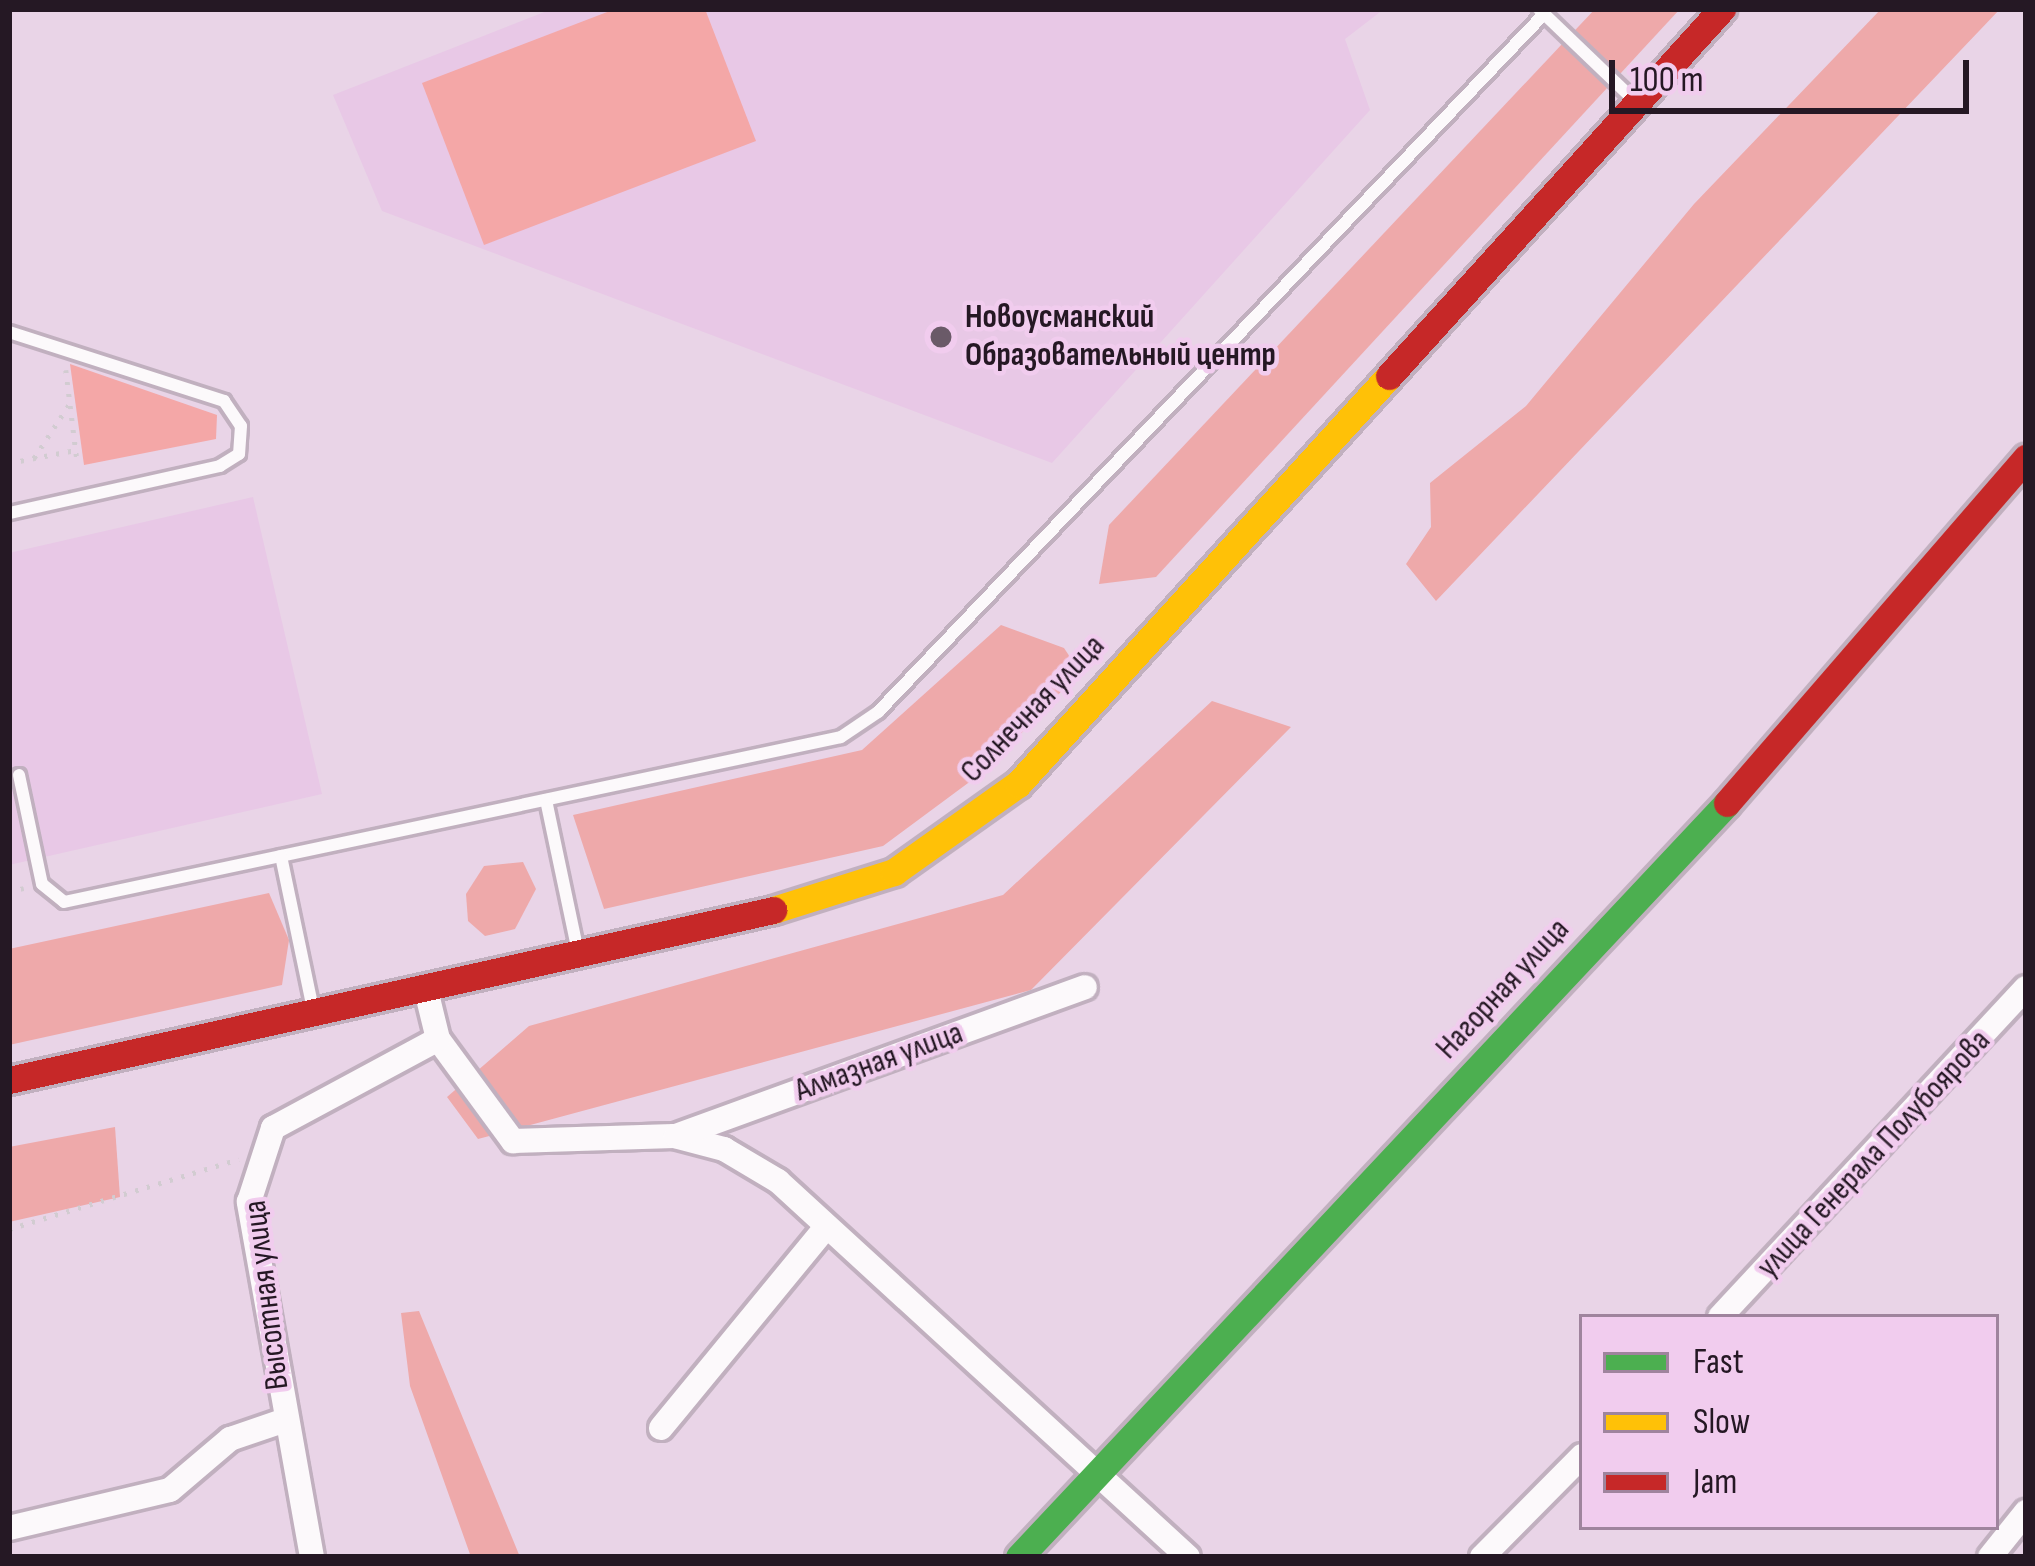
<!DOCTYPE html>
<meta charset="utf-8">
<style>
body{margin:0}
#map{position:relative;width:2035px;height:1566px;overflow:hidden;background:#e9d4e7;font-family:"Sofia Sans Condensed",sans-serif}
div>[style]{position:absolute}
.built>*{inset:0;background:#e8c8e6}
.green>*{inset:0;background:#f4a7a7}
.forest>*{inset:0;background:#eea9aa}
.path>*{height:4.5px;margin-top:-2.25px;transform-origin:0;background:repeating-linear-gradient(90deg,#d2ccd1 0 3px,transparent 0 12px)}
.roads{filter:drop-shadow(3px 0 #c1b0bf) drop-shadow(-3px 0 #c1b0bf) drop-shadow(0 3px #c1b0bf) drop-shadow(0 -3px #c1b0bf)}
.lane>*{height:12px;margin:-6px;padding:0 6px;transform-origin:6px;border-radius:6px;background:#fcf9fb}
.street>*{height:24px;margin:-12px;padding:0 12px;transform-origin:12px;border-radius:12px;background:#fcf9fb}
.fast>*{height:27px;margin:-13.5px;padding:0 13.5px;transform-origin:13.5px;border-radius:13.5px;background:#4caf50}
.slow>*{height:27px;margin:-13.5px;padding:0 13.5px;transform-origin:13.5px;border-radius:13.5px;background:#ffc107}
.jam>*{height:27px;margin:-13.5px;padding:0 13.5px;transform-origin:13.5px;border-radius:13.5px;background:#c62828}
.dots>*{width:33px;height:33px;translate:-50% -50%;box-sizing:border-box;border:6px solid #f1ccee;border-radius:50%}
span{translate:-50% -50%;white-space:nowrap;text-align:center;line-height:1.15;-webkit-text-stroke:9px #f1ccee;paint-order:stroke}
.poi-label{font-size:33px;color:#251824;font-weight:700}
.left{translate:0 -50%;text-align:left}
.street-label{font-size:33px;color:#251824}
.frame{position:absolute;inset:0;border:12px solid #251824;pointer-events:none}
.legend{position:absolute;left:1579px;top:1314px;width:420px;height:216px;box-sizing:border-box;background:#f1ccee;border:3px solid #9f849d;margin:0;padding:15px 21px;list-style:none;font-size:36px;color:#251824}
.legend li{display:flex;align-items:center;gap:24px;height:60px}
.legend b{width:60px;border:3px solid #9f849d}
.scale{position:absolute;left:1609px;top:60px;width:360px;height:54px;box-sizing:border-box;border:6px solid #251824;border-top:0;padding-left:15px;font-size:36px;line-height:42px;white-space:nowrap;color:#251824;-webkit-text-stroke:9px #f1ccee;paint-order:stroke}
</style>
<div id="map">
<div class="built">
<i style="clip-path:polygon(552px 9px,1384px 9px,1345px 39px,1370px 110px,1052px 463px,382px 211px,333px 95px)"></i>
<i style="clip-path:polygon(253px 497px,322px 794px,9px 865px,9px 553px)"></i>
</div>
<div class="green">
<i style="clip-path:polygon(615px 9px,705px 9px,756px 141px,484px 245px,422px 83px)"></i>
<i style="clip-path:polygon(70px 364px,217px 415px,216px 439px,84px 465px)"></i>
</div>
<div class="forest">
<i style="clip-path:polygon(1595px 9px,1680px 9px,1156px 577px,1099px 584px,1109px 525px)"></i>
<i style="clip-path:polygon(1881px 9px,2000px 9px,1436px 601px,1406px 564px,1431px 527px,1430px 483px,1526px 406px,1694px 204px)"></i>
<i style="clip-path:polygon(1001px 625px,1064px 648px,1080px 672px,987px 769px,883px 846px,604px 909px,573px 815px,862px 750px)"></i>
<i style="clip-path:polygon(1212px 701px,1291px 727px,1031px 990px,478px 1139px,447px 1097px,529px 1026px,1003px 895px)"></i>
<i style="clip-path:polygon(523px 862px,536px 889px,515px 929px,485px 936px,468px 921px,466px 894px,484px 866px)"></i>
<i style="clip-path:polygon(269px 893px,289px 940px,282px 985px,9px 1045px,9px 949px)"></i>
<i style="clip-path:polygon(115px 1127px,120px 1197px,9px 1222px,9px 1147px)"></i>
<i style="clip-path:polygon(419px 1311px,467px 1428px,520px 1557px,471px 1557px,410px 1386px,401px 1313px)"></i>
</div>
<div class="path">
<i style="left:66px;top:370px;width:91px;rotate:83deg"></i>
<i style="left:34px;top:458px;width:66px;rotate:-56.8deg"></i>
<i style="left:9px;top:463px;width:68px;rotate:-11deg"></i>
<i style="left:9px;top:891px;width:15px;rotate:-11deg"></i>
<i style="left:9px;top:1229px;width:240px;rotate:-16.9deg"></i>
</div>
<div class="roads">
<div class="lane">
<i style="left:1539px;top:9px;width:134px;rotate:43.8deg"></i>
<i style="left:9px;top:332px;width:226px;rotate:17.8deg"></i>
<i style="left:224px;top:401px;width:30px;rotate:56deg"></i>
<i style="left:241px;top:426px;width:28px;rotate:94deg"></i>
<i style="left:239px;top:454px;width:22px;rotate:148deg"></i>
<i style="left:220px;top:466px;width:216px;rotate:167.4deg"></i>
<i style="left:19px;top:775px;width:111px;rotate:78.1deg"></i>
<i style="left:42px;top:884px;width:28px;rotate:39deg"></i>
<i style="left:64px;top:902px;width:794px;rotate:-11.99deg"></i>
<i style="left:841px;top:737px;width:45px;rotate:-34deg"></i>
<i style="left:878px;top:712px;width:965px;rotate:-46.34deg"></i>
<i style="left:546px;top:800px;width:155px;rotate:78.1deg"></i>
<i style="left:281px;top:856px;width:161px;rotate:78.2deg"></i>
</div>
<div class="street">
<i style="left:438px;top:1039px;width:127px;rotate:53.7deg"></i>
<i style="left:513px;top:1141px;width:161px;rotate:-1.8deg"></i>
<i style="left:674px;top:1136px;width:52px;rotate:14.6deg"></i>
<i style="left:724px;top:1149px;width:63px;rotate:30.7deg"></i>
<i style="left:778px;top:1181px;width:556px;rotate:42.52deg"></i>
<i style="left:676px;top:1136px;width:435px;rotate:-20deg"></i>
<i style="left:1720px;top:1317px;width:449px;rotate:-47.1deg"></i>
<i style="left:661px;top:1428px;width:261px;rotate:-50.6deg"></i>
<i style="left:9px;top:1528px;width:165px;rotate:-13.3deg"></i>
<i style="left:170px;top:1490px;width:79px;rotate:-40.4deg"></i>
<i style="left:230px;top:1439px;width:56px;rotate:-18.8deg"></i>
<i style="left:312px;top:1557px;width:361px;rotate:-100.1deg"></i>
<i style="left:249px;top:1202px;width:78px;rotate:-72deg"></i>
<i style="left:273px;top:1128px;width:187px;rotate:-28.3deg"></i>
<i style="left:438px;top:1039px;width:50px;rotate:-103.8deg"></i>
<i style="left:1482px;top:1557px;width:142px;rotate:-45.3deg"></i>
<i style="left:1990px;top:1557px;width:58px;rotate:-51.3deg"></i>
</div>
<div class="fast">
<i style="left:1019px;top:1557px;width:1034px;rotate:-46.8deg"></i>
</div>
<div class="slow">
<i style="left:773px;top:910px;width:127px;rotate:-17.4deg"></i>
<i style="left:894px;top:872px;width:152px;rotate:-35.4deg"></i>
<i style="left:1018px;top:784px;width:551px;rotate:-47.72deg"></i>
</div>
<div class="jam">
<i style="left:1389px;top:376px;width:496px;rotate:-47.8deg"></i>
<i style="left:1727px;top:803px;width:457px;rotate:-49.1deg"></i>
<i style="left:9px;top:1080px;width:783px;rotate:-12.54deg"></i>
</div>
</div>
<div class="dots">
<i style="left:941px;top:337px;background:#6a5a68"></i>
</div>
<div class="poi-label">
<span class="left" style="left:965px;top:337px">Новоусманский<br>Образовательный центр</span>
</div>
<div class="street-label">
<span style="left:1033px;top:709px;rotate:-46deg">Солнечная улица</span>
<span style="left:1503px;top:989px;rotate:-47deg">Нагорная улица</span>
<span style="left:879px;top:1062px;rotate:-20deg">Алмазная улица</span>
<span style="left:1874px;top:1154px;rotate:-47deg">улица Генерала Полубоярова</span>
<span style="left:267px;top:1295px;rotate:-97deg">Высотная улица</span>
</div>
<div class="frame"></div>
<ul class="legend">
<li><b style="height:15px;background:#4caf50"></b>Fast</li>
<li><b style="height:15px;background:#ffc107"></b>Slow</li>
<li><b style="height:15px;background:#c62828"></b>Jam</li>
</ul>
<div class="scale">100 m</div>
</div>
